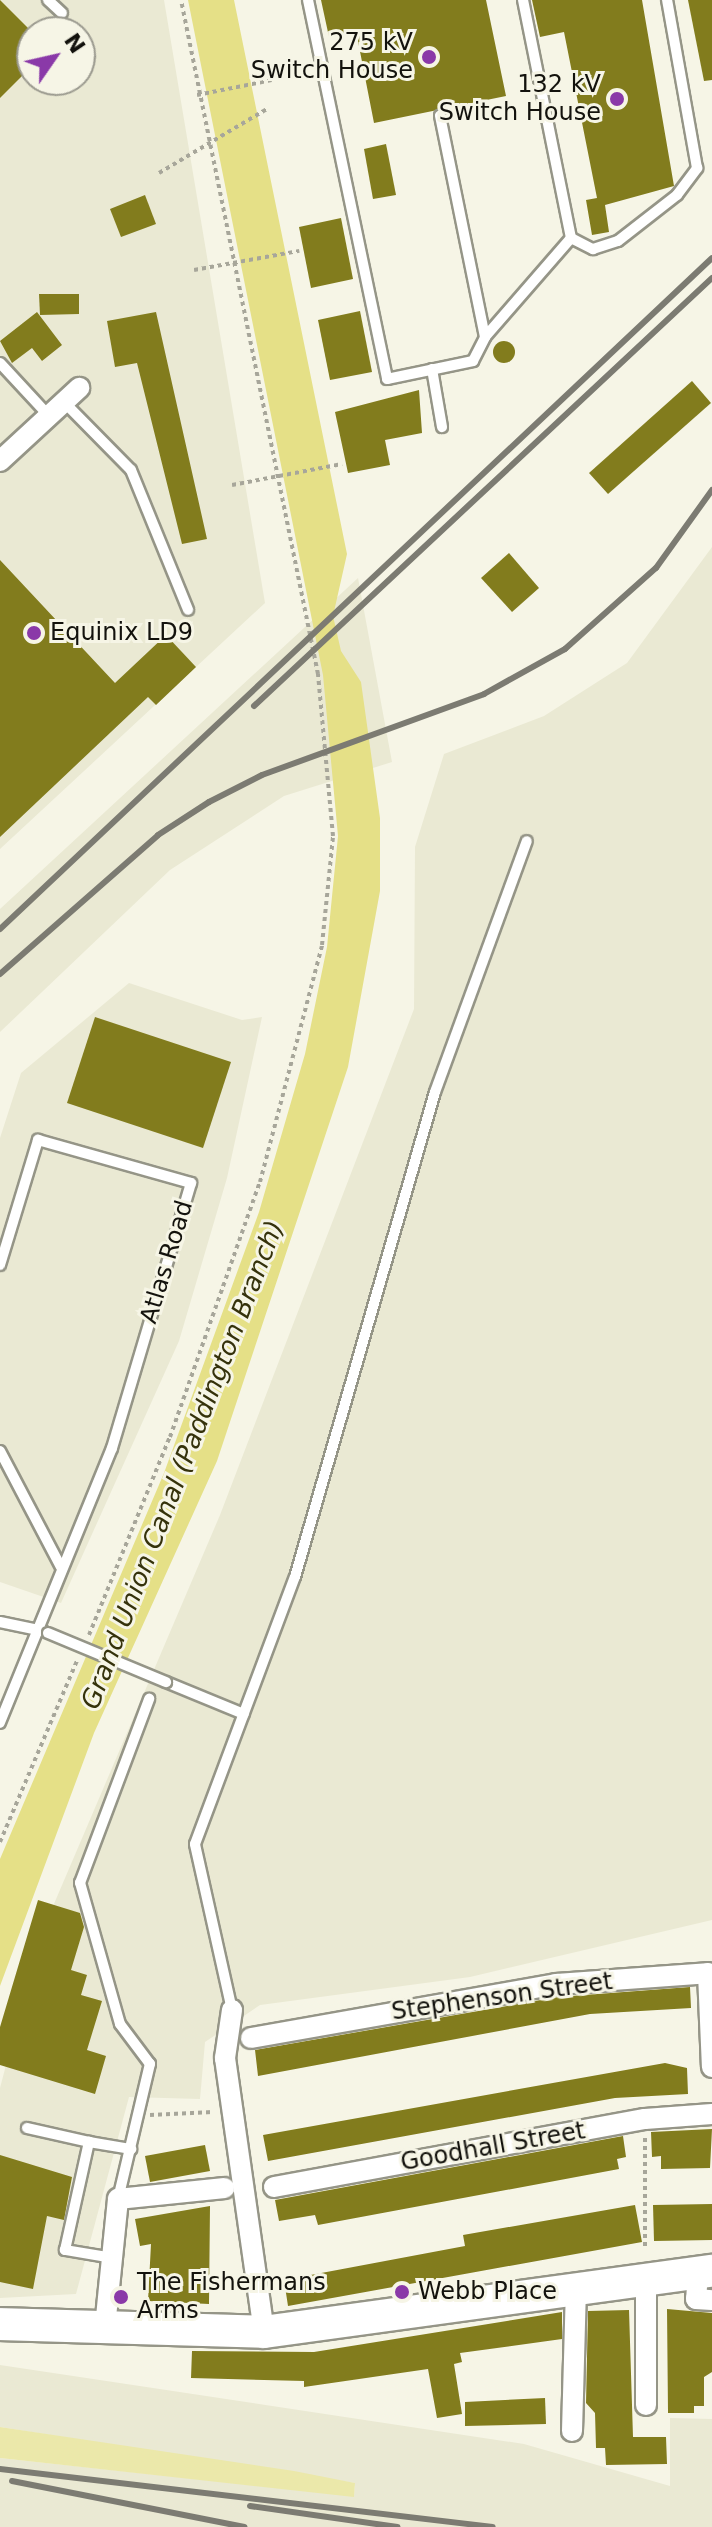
<!DOCTYPE html>
<style>
body{margin:0}
#map{position:relative;width:712px;height:2527px;overflow:hidden;background:#f6f5e6;font-family:"DejaVu Sans",sans-serif}
div>[style]{position:absolute}
.built>*{inset:0;background:#eae9d3}
.green>*{inset:0;background:#ebe8aa}
.water>*{inset:0;background:#e5e087}
.building>*{inset:0;background:#827c1d}
.round{border-radius:50%}
.path>*{height:4px;margin-top:-2px;transform-origin:0;background:repeating-linear-gradient(90deg,#a7a69a 0 4px,transparent 0 8px)}
.roads{filter:drop-shadow(2px 0 #959587) drop-shadow(-2px 0 #959587) drop-shadow(0 2px #959587) drop-shadow(0 -2px #959587)}
.lane>*{height:10px;margin:-5px;padding:0 5px;transform-origin:5px;border-radius:5px;background:#fff}
.street>*{height:20px;margin:-10px;padding:0 10px;transform-origin:10px;border-radius:10px;background:#fff}
.primary>*{height:32px;margin:-16px;padding:0 16px;transform-origin:16px;border-radius:16px;background:#fff}
.rail>*{height:6px;margin:-3px;padding:0 3px;transform-origin:3px;border-radius:3px;background:#7c7b72}
.path-bridge>*{height:4px;margin-top:-2px;transform-origin:0;background:repeating-linear-gradient(90deg,#a7a69a 0 4px,transparent 0 8px)}
.bridges{filter:drop-shadow(2px 0 #959587) drop-shadow(-2px 0 #959587) drop-shadow(0 2px #959587) drop-shadow(0 -2px #959587)}
.lane-bridge>*{height:10px;margin:-5px;padding:0 5px;transform-origin:5px;border-radius:5px;background:#fff}
.dots>*{width:22px;height:22px;translate:-50% -50%;box-sizing:border-box;border:4px solid #f6f5e6;border-radius:50%}
span{translate:-50% -50%;white-space:nowrap;text-align:center;line-height:1.15;-webkit-text-stroke:6px #f6f5e6;paint-order:stroke}
.poi-label{font-size:24px;color:#13120d}
.right{translate:-100% -50%;text-align:right}
.left{translate:0 -50%;text-align:left}
.street-label{font-size:24px;color:#13120d}
.water-label{font-size:26px;color:#35320b;font-style:italic}
.north{position:absolute;left:16px;top:16px;width:80px;height:80px;box-sizing:border-box;background:#f6f5e6;border:2px solid #9b9a8f;border-radius:50%;rotate:56deg;font-size:22px;font-weight:700;line-height:32px;text-align:center;color:#13120d}
.north::after{content:'';display:block;margin:auto;width:28px;height:36px;background:#8a39a8;clip-path:polygon(50% 0,100% 100%,50% 72%,0 100%)}
</style>
<div id="map">
<div class="built">
<i style="clip-path:polygon(evenodd,0 0,164px 0,265px 603px,0 849px,0 0,32px 32px,80px 32px,80px 80px,32px 80px,32px 32px)"></i>
<i style="clip-path:polygon(712px 547px,712px 1920px,470px 1977px,260px 2005px,205px 2042px,200px 2099px,129px 2097px,76px 2294px,0 2298px,0 2088px,39px 1939px,220px 1515px,414px 1009px,415px 847px,444px 754px,544px 716px,627px 663px)"></i>
<i style="clip-path:polygon(358px 578px,392px 762px,284px 796px,170px 870px,0 1032px,0 909px)"></i>
<i style="clip-path:polygon(129px 983px,242px 1020px,262px 1017px,227px 1178px,179px 1341px,61px 1603px,0 1582px,0 1138px,21px 1073px)"></i>
<i style="clip-path:polygon(0 2365px,524px 2444px,670px 2486px,670px 2418px,712px 2419px,712px 2527px,0 2527px,0 2458px,354px 2496px,355px 2483px,0 2427px)"></i>
</div>
<div class="green">
<i style="clip-path:polygon(0 2427px,294px 2471px,355px 2483px,354px 2497px,0 2458px)"></i>
</div>
<div class="water">
<i style="clip-path:polygon(188px 0,234px 0,347px 554px,333px 616px,341px 651px,361px 682px,380px 818px,380px 891px,348px 1067px,217px 1461px,94px 1733px,0 1986px,0 1859px,164px 1473px,259px 1212px,305px 1054px,327px 947px,338px 836px,323px 675px)"></i>
</div>
<div class="building">
<i style="clip-path:polygon(0 0,32px 32px,32px 66px,0 98px)"></i>
<i style="clip-path:polygon(321px 0,486px 0,506px 96px,374px 123px,356px 31px,329px 37px)"></i>
<i style="clip-path:polygon(532px 0,642px 0,674px 186px,605px 205px,609px 232px,592px 235px,586px 200px,597px 198px,564px 32px,540px 37px)"></i>
<i style="clip-path:polygon(688px 0,712px 0,712px 80px,704px 81px)"></i>
<i style="clip-path:polygon(386px 144px,396px 195px,373px 199px,364px 149px)"></i>
<i style="clip-path:polygon(145px 195px,156px 224px,121px 237px,110px 209px)"></i>
<i style="clip-path:polygon(341px 218px,353px 279px,311px 288px,299px 227px)"></i>
<i style="clip-path:polygon(39px 294px,79px 294px,79px 314px,40px 315px)"></i>
<i style="clip-path:polygon(360px 311px,372px 372px,330px 380px,318px 320px)"></i>
<i style="clip-path:polygon(37px 312px,62px 345px,42px 361px,32px 348px,12px 363px,0 341px)"></i>
<i style="clip-path:polygon(156px 312px,207px 539px,182px 544px,137px 363px,115px 367px,107px 321px)"></i>
<i class="round" style="left:493px;top:341px;width:22px;height:22px"></i>
<i style="clip-path:polygon(692px 381px,711px 403px,608px 494px,589px 473px)"></i>
<i style="clip-path:polygon(419px 390px,422px 433px,385px 440px,390px 465px,348px 473px,335px 412px)"></i>
<i style="clip-path:polygon(509px 553px,539px 588px,512px 612px,481px 578px)"></i>
<i style="clip-path:polygon(0 560px,115px 683px,166px 635px,196px 667px,156px 705px,148px 697px,0 837px)"></i>
<i style="clip-path:polygon(95px 1017px,231px 1062px,203px 1148px,67px 1103px)"></i>
<i style="clip-path:polygon(38px 1900px,80px 1913px,84px 1927px,71px 1970px,87px 1975px,81px 1995px,102px 2001px,87px 2050px,106px 2056px,95px 2094px,0 2065px,0 2027px)"></i>
<i style="clip-path:polygon(690px 1987px,691px 2008px,590px 2014px,258px 2076px,255px 2050px,558px 1997px)"></i>
<i style="clip-path:polygon(665px 2063px,687px 2068px,688px 2094px,615px 2098px,268px 2161px,263px 2135px)"></i>
<i style="clip-path:polygon(712px 2129px,710px 2168px,661px 2169px,661px 2156px,652px 2157px,651px 2132px)"></i>
<i style="clip-path:polygon(623px 2136px,626px 2157px,617px 2159px,619px 2169px,318px 2225px,315px 2215px,279px 2221px,275px 2200px)"></i>
<i style="clip-path:polygon(205px 2145px,210px 2171px,150px 2182px,145px 2156px)"></i>
<i style="clip-path:polygon(0 2155px,72px 2177px,64px 2220px,47px 2216px,33px 2289px,0 2282px)"></i>
<i style="clip-path:polygon(712px 2204px,712px 2240px,654px 2241px,653px 2205px)"></i>
<i style="clip-path:polygon(635px 2205px,642px 2242px,288px 2306px,284px 2280px,465px 2246px,463px 2235px)"></i>
<i style="clip-path:polygon(210px 2206px,209px 2304px,148px 2301px,151px 2244px,140px 2246px,135px 2219px)"></i>
<i style="clip-path:polygon(667px 2309px,712px 2313px,712px 2372px,704px 2377px,704px 2406px,694px 2406px,694px 2413px,668px 2413px)"></i>
<i style="clip-path:polygon(629px 2310px,633px 2437px,666px 2437px,667px 2464px,606px 2465px,605px 2448px,596px 2448px,595px 2413px,586px 2403px,588px 2311px)"></i>
<i style="clip-path:polygon(562px 2312px,562px 2339px,460px 2353px,462px 2362px,454px 2364px,462px 2414px,437px 2418px,428px 2369px,304px 2387px,304px 2381px,191px 2378px,192px 2351px,314px 2352px)"></i>
<i style="clip-path:polygon(545px 2398px,546px 2424px,465px 2426px,465px 2402px)"></i>
</div>
<div class="path">
<i style="left:89px;top:1635px;width:214px;rotate:-67.8deg"></i>
<i style="left:170px;top:1437px;width:270px;rotate:-70.6deg"></i>
<i style="left:260px;top:1182px;width:245px;rotate:-75.3deg"></i>
<i style="left:322px;top:945px;width:110px;rotate:-84.2deg"></i>
<i style="left:333px;top:836px;width:163px;rotate:-95.3deg"></i>
<i style="left:318px;top:674px;width:688px;rotate:-101.49deg"></i>
<i style="left:0;top:1842px;width:197px;rotate:-67deg"></i>
<i style="left:150px;top:2115px;width:63px;rotate:-2.7deg"></i>
<i style="left:645px;top:2138px;width:110px;rotate:90deg"></i>
</div>
<div class="roads">
<div class="lane">
<i style="left:48px;top:0;width:19px;rotate:43deg"></i>
<i style="left:308px;top:0;width:387px;rotate:78.2deg"></i>
<i style="left:387px;top:379px;width:88px;rotate:-11.8deg"></i>
<i style="left:473px;top:361px;width:27px;rotate:-63deg"></i>
<i style="left:485px;top:337px;width:226px;rotate:-101.5deg"></i>
<i style="left:571px;top:238px;width:25px;rotate:27deg"></i>
<i style="left:593px;top:249px;width:26px;rotate:-18deg"></i>
<i style="left:618px;top:241px;width:75px;rotate:-37.9deg"></i>
<i style="left:677px;top:195px;width:34px;rotate:-53deg"></i>
<i style="left:697px;top:168px;width:171px;rotate:-100.1deg"></i>
<i style="left:485px;top:337px;width:131px;rotate:-49deg"></i>
<i style="left:571px;top:238px;width:243px;rotate:-101.4deg"></i>
<i style="left:0;top:363px;width:72px;rotate:47.2deg"></i>
<i style="left:432px;top:369px;width:59px;rotate:80.2deg"></i>
<i style="left:64px;top:402px;width:95px;rotate:45.4deg"></i>
<i style="left:131px;top:470px;width:151px;rotate:67.8deg"></i>
<i style="left:0;top:1265px;width:131px;rotate:-73.1deg"></i>
<i style="left:38px;top:1140px;width:159px;rotate:15.7deg"></i>
<i style="left:191px;top:1183px;width:277px;rotate:106.6deg"></i>
<i style="left:112px;top:1448px;width:297px;rotate:112.2deg"></i>
<i style="left:0;top:1451px;width:131px;rotate:62.3deg"></i>
<i style="left:0;top:1622px;width:44px;rotate:11.8deg"></i>
<i style="left:166px;top:1682px;width:84px;rotate:22.3deg"></i>
<i style="left:232px;top:2010px;width:170px;rotate:-102.6deg"></i>
<i style="left:195px;top:1844px;width:285px;rotate:-69.5deg"></i>
<i style="left:295px;top:1577px;width:505px;rotate:-73.9deg"></i>
<i style="left:435px;top:1092px;width:267px;rotate:-69.9deg"></i>
<i style="left:27px;top:2128px;width:64px;rotate:12.7deg"></i>
<i style="left:118px;top:2199px;width:139px;rotate:-76.7deg"></i>
<i style="left:150px;top:2064px;width:50px;rotate:-126.9deg"></i>
<i style="left:120px;top:2024px;width:147px;rotate:-105.8deg"></i>
<i style="left:80px;top:1883px;width:197px;rotate:-69.4deg"></i>
<i style="left:113px;top:2258px;width:49px;rotate:-170.5deg"></i>
<i style="left:65px;top:2250px;width:111px;rotate:-77.5deg"></i>
<i style="left:89px;top:2142px;width:43px;rotate:9.5deg"></i>
</div>
<div class="street">
<i style="left:0;top:461px;width:108px;rotate:-42.7deg"></i>
<i style="left:232px;top:2010px;width:49px;rotate:98.3deg"></i>
<i style="left:225px;top:2058px;width:277px;rotate:81.9deg"></i>
<i style="left:251px;top:2038px;width:310px;rotate:-10deg"></i>
<i style="left:556px;top:1984px;width:152px;rotate:-4.1deg"></i>
<i style="left:708px;top:1973px;width:94px;rotate:87.6deg"></i>
<i style="left:274px;top:2187px;width:377px;rotate:-10.4deg"></i>
<i style="left:645px;top:2119px;width:67px;rotate:-4.3deg"></i>
<i style="left:698px;top:2272px;width:27px;rotate:94deg"></i>
<i style="left:696px;top:2299px;width:16px;rotate:4deg"></i>
<i style="left:105px;top:2327px;width:129px;rotate:-84.2deg"></i>
<i style="left:118px;top:2199px;width:107px;rotate:-5.9deg"></i>
<i style="left:646px;top:2405px;width:129px;rotate:-90deg"></i>
<i style="left:572px;top:2431px;width:147px;rotate:-88.4deg"></i>
</div>
<div class="primary">
<i style="left:0;top:2324px;width:264px;rotate:1.7deg"></i>
<i style="left:264px;top:2332px;width:452px;rotate:-7.8deg"></i>
</div>
</div>
<div class="rail">
<i style="left:254px;top:706px;width:627px;rotate:-43.06deg"></i>
<i style="left:0;top:929px;width:978px;rotate:-43.3deg"></i>
<i style="left:0;top:974px;width:210px;rotate:-41.3deg"></i>
<i style="left:158px;top:835px;width:61px;rotate:-32.9deg"></i>
<i style="left:209px;top:802px;width:59px;rotate:-27deg"></i>
<i style="left:262px;top:775px;width:236px;rotate:-20deg"></i>
<i style="left:484px;top:694px;width:93px;rotate:-29.1deg"></i>
<i style="left:565px;top:649px;width:122px;rotate:-41.7deg"></i>
<i style="left:656px;top:568px;width:96px;rotate:-54.3deg"></i>
<i style="left:0;top:2469px;width:496px;rotate:6.7deg"></i>
<i style="left:12px;top:2481px;width:237px;rotate:11.2deg"></i>
<i style="left:250px;top:2506px;width:149px;rotate:8.1deg"></i>
</div>
<div class="path-bridge">
<i style="left:197px;top:95px;width:76px;rotate:-11.3deg"></i>
<i style="left:159px;top:173px;width:126px;rotate:-30.7deg"></i>
<i style="left:194px;top:270px;width:107px;rotate:-10.3deg"></i>
<i style="left:232px;top:485px;width:112px;rotate:-10.8deg"></i>
</div>
<div class="bridges">
<div class="lane-bridge">
<i style="left:48px;top:1633px;width:128px;rotate:22.6deg"></i>
</div>
</div>
<div class="dots">
<i style="left:429px;top:57px;background:#8a39a8"></i>
<i style="left:617px;top:99px;background:#8a39a8"></i>
<i style="left:34px;top:633px;background:#8a39a8"></i>
<i style="left:402px;top:2292px;background:#8a39a8"></i>
<i style="left:121px;top:2297px;background:#8a39a8"></i>
</div>
<div class="poi-label">
<span class="right" style="left:413px;top:57px">275 kV<br>Switch House</span>
<span class="right" style="left:601px;top:99px">132 kV<br>Switch House</span>
<span class="left" style="left:50px;top:633px">Equinix LD9</span>
<span class="left" style="left:137px;top:2297px">The Fishermans<br>Arms</span>
<span class="left" style="left:418px;top:2292px">Webb Place</span>
</div>
<div class="street-label">
<span style="left:167px;top:1262px;rotate:-73deg">Atlas Road</span>
<span style="left:502px;top:1997px;rotate:-8deg">Stephenson Street</span>
<span style="left:493px;top:2147px;rotate:-10deg">Goodhall Street</span>
</div>
<div class="water-label">
<span style="left:183px;top:1465px;rotate:-69deg">Grand Union Canal (Paddington Branch)</span>
</div>
<div class="north">N</div>
</div>
